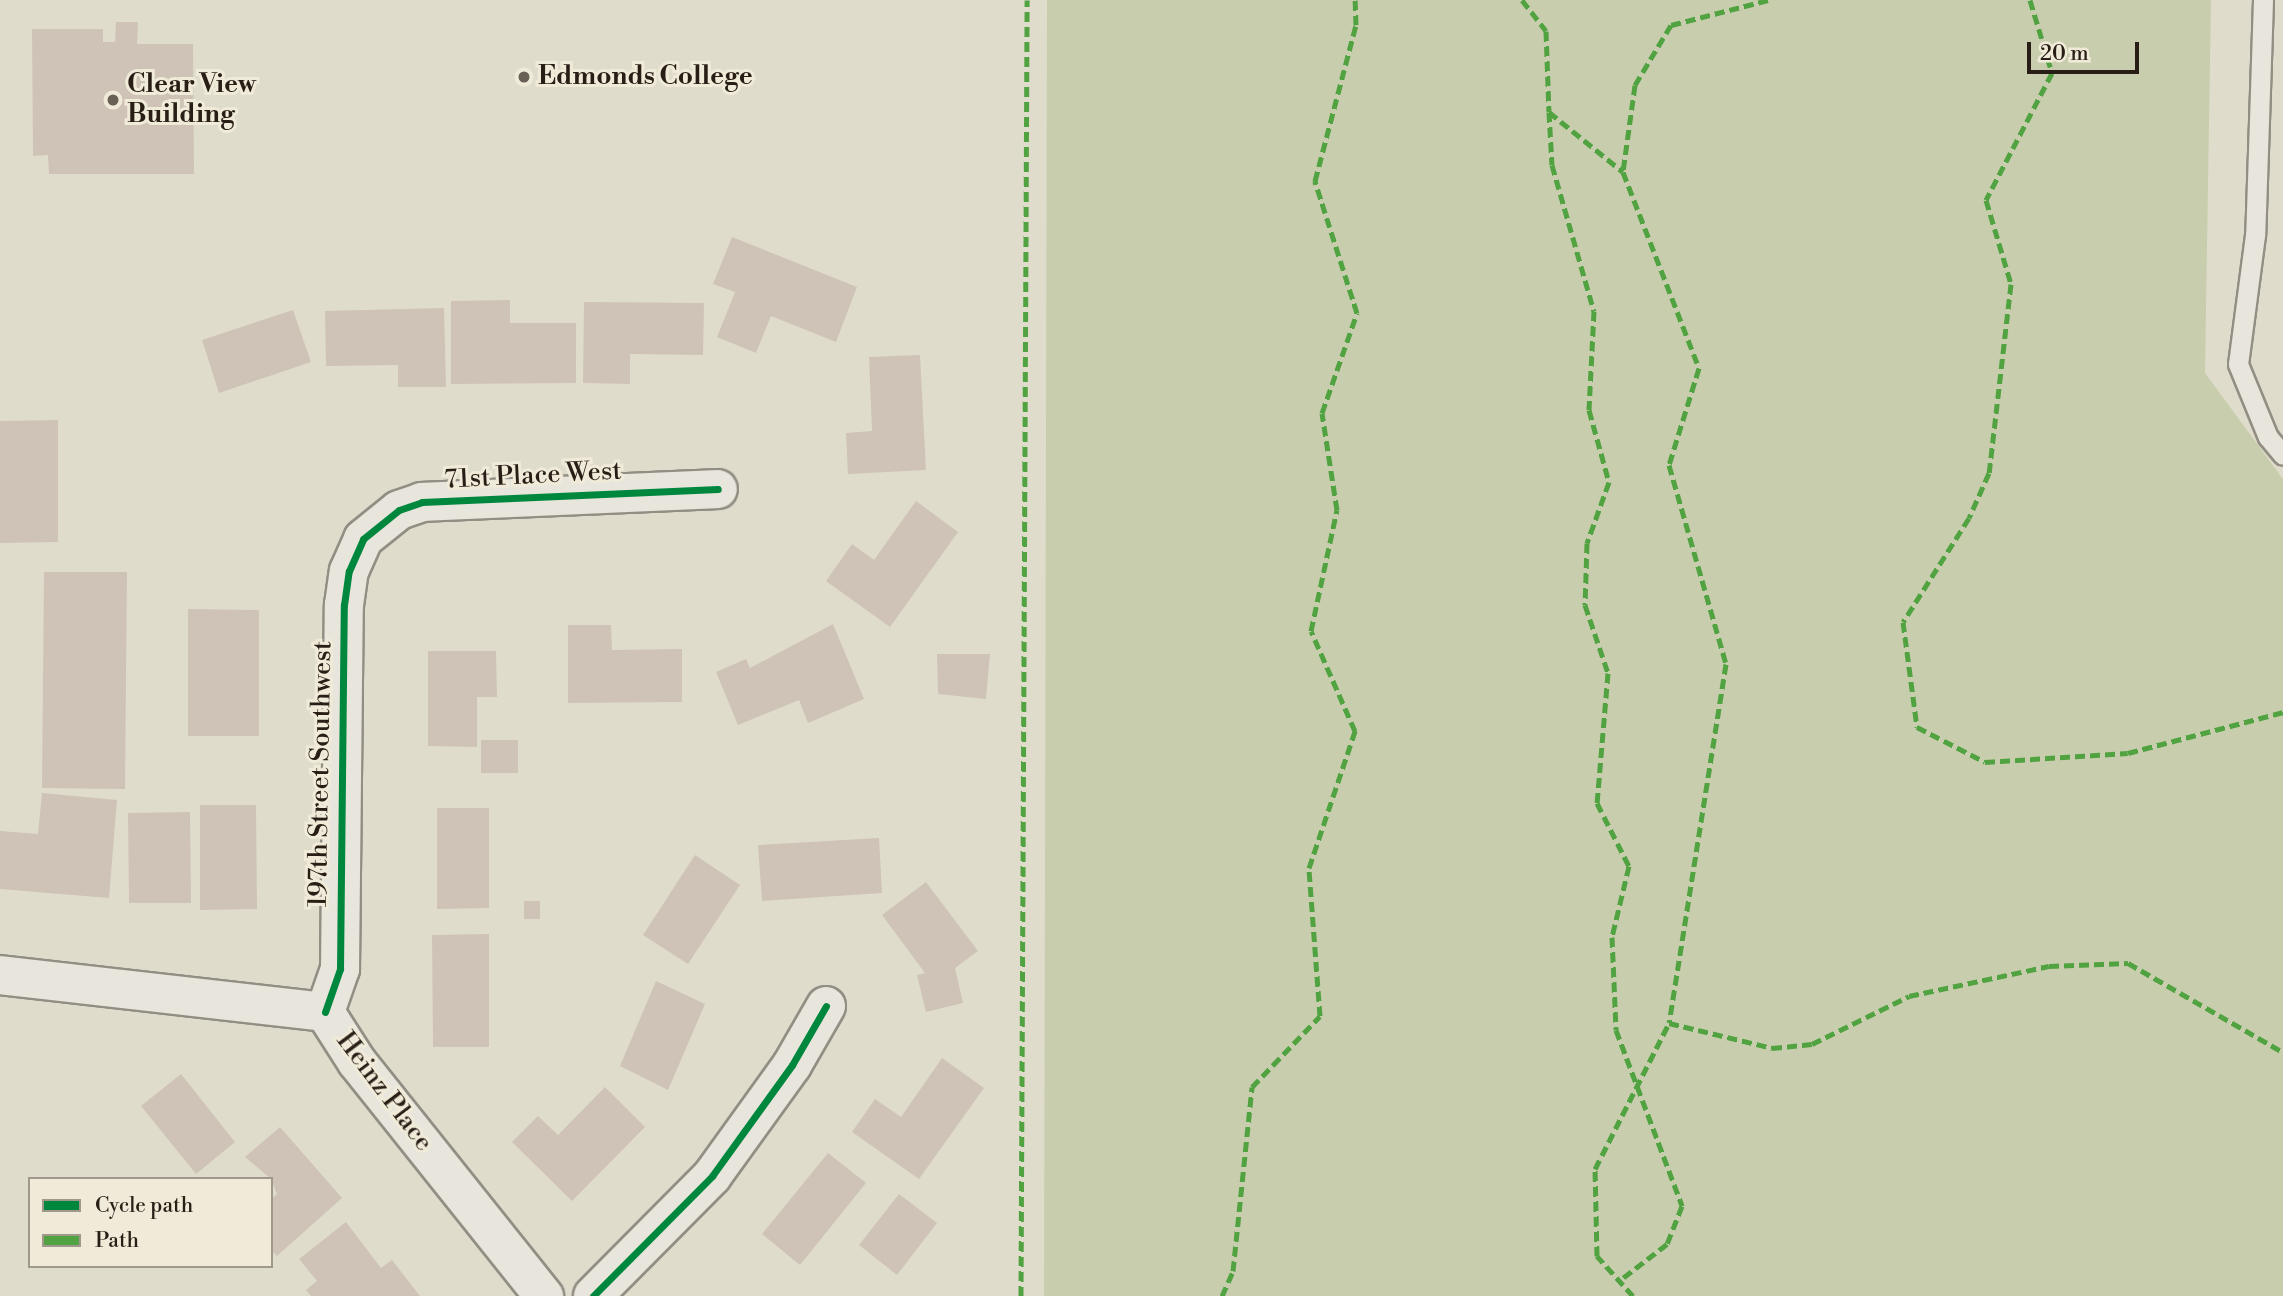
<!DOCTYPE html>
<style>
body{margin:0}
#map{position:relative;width:2283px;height:1296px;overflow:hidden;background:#e0dccc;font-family:"Libre Bodoni",serif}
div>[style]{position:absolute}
.green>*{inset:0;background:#c8cead}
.building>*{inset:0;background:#cec3b6}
.roads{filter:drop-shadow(2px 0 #928e84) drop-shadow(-2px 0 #928e84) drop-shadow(0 2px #928e84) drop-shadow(0 -2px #928e84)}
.lane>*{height:19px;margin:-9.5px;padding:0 9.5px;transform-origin:9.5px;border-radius:9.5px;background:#e8e5dd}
.street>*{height:38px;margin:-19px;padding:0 19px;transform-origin:19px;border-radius:19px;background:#e8e5dd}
.quiet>*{height:5px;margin-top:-2.5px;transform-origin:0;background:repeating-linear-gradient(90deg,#51a240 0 10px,transparent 0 15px)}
.cycleway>*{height:7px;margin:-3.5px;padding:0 3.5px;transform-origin:3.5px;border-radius:3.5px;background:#00873e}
.dots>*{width:19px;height:19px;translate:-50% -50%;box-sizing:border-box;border:4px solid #f0ebd9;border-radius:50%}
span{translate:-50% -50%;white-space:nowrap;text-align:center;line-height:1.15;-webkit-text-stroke:6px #f0ebd9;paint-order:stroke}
.poi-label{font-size:26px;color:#291e16;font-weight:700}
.left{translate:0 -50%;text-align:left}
.street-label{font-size:26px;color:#291e16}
.legend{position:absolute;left:28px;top:1177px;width:245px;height:91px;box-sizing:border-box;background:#f0ebd9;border:2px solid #a0998b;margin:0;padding:9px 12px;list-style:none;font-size:21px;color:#291e16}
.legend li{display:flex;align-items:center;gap:14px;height:35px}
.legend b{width:35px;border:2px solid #a0998b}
.scale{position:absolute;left:2027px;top:42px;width:112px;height:32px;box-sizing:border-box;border:4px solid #291e16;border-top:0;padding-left:9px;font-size:21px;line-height:24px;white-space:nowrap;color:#291e16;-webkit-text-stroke:5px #f0ebd9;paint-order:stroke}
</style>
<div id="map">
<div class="green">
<i style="clip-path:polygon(1047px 0,2211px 0,2205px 373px,2283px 479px,2283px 1296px,1044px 1296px)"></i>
</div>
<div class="building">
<i style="clip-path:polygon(116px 22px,138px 22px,137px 44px,193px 44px,194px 174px,49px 174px,48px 155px,33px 156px,32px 29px,103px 29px,103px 42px,115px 42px)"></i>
<i style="clip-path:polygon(732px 237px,857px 287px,836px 342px,771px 316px,756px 353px,717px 337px,735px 292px,713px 284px)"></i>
<i style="clip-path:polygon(510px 300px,510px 323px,576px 323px,576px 383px,451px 384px,451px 301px)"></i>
<i style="clip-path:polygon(584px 302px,704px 303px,703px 355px,630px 354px,630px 384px,583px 383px)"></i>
<i style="clip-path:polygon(444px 308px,446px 387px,398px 387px,398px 365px,326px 366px,325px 311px)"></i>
<i style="clip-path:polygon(293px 310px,311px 362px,219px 393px,202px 340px)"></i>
<i style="clip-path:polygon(920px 355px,926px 470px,848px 474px,846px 433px,872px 431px,869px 357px)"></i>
<i style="clip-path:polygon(58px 420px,58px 542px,0 543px,0 421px)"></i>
<i style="clip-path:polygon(916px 501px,958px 532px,890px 627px,826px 581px,852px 544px,874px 560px)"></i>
<i style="clip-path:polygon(44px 572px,127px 572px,125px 789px,42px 788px)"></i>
<i style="clip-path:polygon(188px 609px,259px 610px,259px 736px,188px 736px)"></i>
<i style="clip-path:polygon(833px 624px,864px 699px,808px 723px,799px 700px,738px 725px,716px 672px,746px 659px,750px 668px)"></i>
<i style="clip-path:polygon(568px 625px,611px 625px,612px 650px,682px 649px,682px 702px,568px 703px)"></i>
<i style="clip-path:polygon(428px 651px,496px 651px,497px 697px,477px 697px,477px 747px,428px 746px)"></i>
<i style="clip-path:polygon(937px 654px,990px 654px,986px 699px,938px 694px)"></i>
<i style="clip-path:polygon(481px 740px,518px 740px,518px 773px,481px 773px)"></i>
<i style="clip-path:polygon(42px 793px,117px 800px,109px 898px,0 889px,0 831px,38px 834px)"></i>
<i style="clip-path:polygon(200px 805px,256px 805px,257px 909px,200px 910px)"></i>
<i style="clip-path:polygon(437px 808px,489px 808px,489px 908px,437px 909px)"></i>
<i style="clip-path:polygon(190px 812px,191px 903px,129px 903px,128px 813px)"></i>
<i style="clip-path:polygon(879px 838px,882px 893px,762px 901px,758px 845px)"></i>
<i style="clip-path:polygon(695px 855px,740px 885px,688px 964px,643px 935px)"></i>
<i style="clip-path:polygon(926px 882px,978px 951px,955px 968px,963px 1003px,926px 1012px,917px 975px,925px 973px,882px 915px)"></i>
<i style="clip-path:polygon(524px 901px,540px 901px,540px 919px,524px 919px)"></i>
<i style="clip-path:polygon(489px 934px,489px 1047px,433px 1047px,432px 935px)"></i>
<i style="clip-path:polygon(656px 981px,705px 1004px,668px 1090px,620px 1066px)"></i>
<i style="clip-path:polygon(942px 1058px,984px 1088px,919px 1179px,852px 1132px,875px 1099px,901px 1117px)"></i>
<i style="clip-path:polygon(181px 1074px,235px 1142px,196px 1174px,141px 1106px)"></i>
<i style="clip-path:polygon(605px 1087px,645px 1127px,572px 1201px,512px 1142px,538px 1116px,558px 1135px)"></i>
<i style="clip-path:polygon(280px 1127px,342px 1198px,277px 1256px,271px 1250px,271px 1199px,277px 1194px,271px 1179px,245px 1157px)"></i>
<i style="clip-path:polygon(828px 1153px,866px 1183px,800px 1265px,762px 1234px)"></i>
<i style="clip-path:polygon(899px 1194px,937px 1223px,897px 1275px,859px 1245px)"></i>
<i style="clip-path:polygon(346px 1222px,381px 1268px,392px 1260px,420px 1296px,311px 1296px,306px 1290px,317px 1281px,299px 1259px)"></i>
</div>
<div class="roads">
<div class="lane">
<i style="left:2263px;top:0;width:235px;rotate:91.9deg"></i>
<i style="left:2255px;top:235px;width:130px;rotate:97.5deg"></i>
<i style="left:2238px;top:364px;width:79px;rotate:67.7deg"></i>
<i style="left:2268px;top:437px;width:23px;rotate:50deg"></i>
</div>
<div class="street">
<i style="left:0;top:975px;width:327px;rotate:6.5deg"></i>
<i style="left:325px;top:1012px;width:59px;rotate:57.4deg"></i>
<i style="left:357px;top:1062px;width:300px;rotate:51.4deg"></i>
<i style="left:325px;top:1012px;width:46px;rotate:-70.8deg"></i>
<i style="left:340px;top:969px;width:364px;rotate:-89.4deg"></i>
<i style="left:344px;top:605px;width:34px;rotate:-82deg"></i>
<i style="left:349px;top:571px;width:35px;rotate:-66deg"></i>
<i style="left:363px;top:539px;width:46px;rotate:-38.9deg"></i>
<i style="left:399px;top:510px;width:24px;rotate:-19deg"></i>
<i style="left:422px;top:502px;width:296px;rotate:-2.5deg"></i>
<i style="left:593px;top:1296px;width:169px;rotate:-45.2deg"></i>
<i style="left:712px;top:1176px;width:137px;rotate:-54.2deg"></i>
<i style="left:792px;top:1065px;width:68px;rotate:-60deg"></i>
</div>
</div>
<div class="quiet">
<i style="left:1522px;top:0;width:39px;rotate:52deg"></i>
<i style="left:1546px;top:31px;width:81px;rotate:87.9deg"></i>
<i style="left:1549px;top:112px;width:95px;rotate:39deg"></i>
<i style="left:1768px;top:0;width:100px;rotate:165.5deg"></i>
<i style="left:1671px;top:25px;width:70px;rotate:121deg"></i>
<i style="left:1635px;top:85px;width:88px;rotate:97.9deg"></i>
<i style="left:1623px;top:172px;width:210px;rotate:68.8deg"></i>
<i style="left:1699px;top:368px;width:102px;rotate:107.2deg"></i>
<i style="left:1669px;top:465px;width:207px;rotate:74deg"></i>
<i style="left:1726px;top:664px;width:363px;rotate:99deg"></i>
<i style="left:1669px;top:1023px;width:106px;rotate:13.6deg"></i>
<i style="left:1772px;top:1048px;width:40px;rotate:-5.7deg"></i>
<i style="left:1812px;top:1044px;width:108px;rotate:-26.3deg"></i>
<i style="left:1909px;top:996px;width:143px;rotate:-12.1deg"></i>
<i style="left:2049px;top:966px;width:79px;rotate:-2.2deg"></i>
<i style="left:2128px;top:963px;width:179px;rotate:29.9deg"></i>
<i style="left:2030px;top:0;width:76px;rotate:73.2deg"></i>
<i style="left:2052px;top:73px;width:143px;rotate:117.5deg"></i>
<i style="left:1986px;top:200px;width:88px;rotate:73.4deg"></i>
<i style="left:2011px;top:284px;width:190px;rotate:96.6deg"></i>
<i style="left:1989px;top:473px;width:49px;rotate:114deg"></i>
<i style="left:1969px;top:518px;width:123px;rotate:122.4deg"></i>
<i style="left:1903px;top:622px;width:106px;rotate:82.4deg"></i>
<i style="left:1917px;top:727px;width:76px;rotate:27.2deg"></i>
<i style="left:1985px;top:762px;width:143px;rotate:-3.6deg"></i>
<i style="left:2128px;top:753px;width:160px;rotate:-14.8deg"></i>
<i style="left:1549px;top:112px;width:53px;rotate:86.8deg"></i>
<i style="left:1552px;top:165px;width:152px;rotate:74deg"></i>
<i style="left:1594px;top:311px;width:99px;rotate:92.9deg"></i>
<i style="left:1589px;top:410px;width:75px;rotate:74.5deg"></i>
<i style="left:1609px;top:482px;width:65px;rotate:109.8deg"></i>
<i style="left:1587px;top:543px;width:62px;rotate:91.8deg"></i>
<i style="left:1585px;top:605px;width:72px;rotate:71.3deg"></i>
<i style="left:1608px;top:673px;width:130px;rotate:94.8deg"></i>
<i style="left:1597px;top:803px;width:71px;rotate:63.1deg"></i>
<i style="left:1629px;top:866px;width:73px;rotate:103.5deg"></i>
<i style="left:1612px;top:937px;width:93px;rotate:87.5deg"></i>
<i style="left:1616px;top:1030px;width:188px;rotate:69.4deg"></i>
<i style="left:1682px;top:1206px;width:41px;rotate:111.5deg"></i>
<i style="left:1667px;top:1244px;width:61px;rotate:142.4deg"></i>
<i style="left:1021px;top:1296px;width:1296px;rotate:-89.73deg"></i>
<i style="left:1222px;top:1296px;width:27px;rotate:-66deg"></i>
<i style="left:1233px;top:1271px;width:185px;rotate:-84.1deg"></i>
<i style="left:1252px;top:1087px;width:98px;rotate:-46.2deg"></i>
<i style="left:1320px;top:1016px;width:148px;rotate:-94.3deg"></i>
<i style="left:1309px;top:868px;width:145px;rotate:-71.4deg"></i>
<i style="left:1355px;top:731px;width:109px;rotate:-113.7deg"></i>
<i style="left:1311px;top:631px;width:124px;rotate:-77.9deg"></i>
<i style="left:1337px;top:510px;width:98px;rotate:-98.8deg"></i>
<i style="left:1322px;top:413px;width:106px;rotate:-70.7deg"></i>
<i style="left:1357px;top:313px;width:139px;rotate:-107.7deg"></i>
<i style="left:1315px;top:181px;width:161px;rotate:-75.3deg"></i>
<i style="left:1356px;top:25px;width:25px;rotate:-92deg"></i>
<i style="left:1633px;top:1296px;width:54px;rotate:-132deg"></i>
<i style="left:1597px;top:1256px;width:87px;rotate:-91.3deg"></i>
<i style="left:1595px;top:1169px;width:164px;rotate:-63.1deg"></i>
</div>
<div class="cycleway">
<i style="left:325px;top:1012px;width:46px;rotate:-70.8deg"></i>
<i style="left:340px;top:969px;width:364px;rotate:-89.4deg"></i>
<i style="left:344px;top:605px;width:34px;rotate:-82deg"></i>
<i style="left:349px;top:571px;width:35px;rotate:-66deg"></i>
<i style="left:363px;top:539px;width:46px;rotate:-38.9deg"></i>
<i style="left:399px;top:510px;width:24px;rotate:-19deg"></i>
<i style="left:422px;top:502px;width:296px;rotate:-2.5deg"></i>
<i style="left:593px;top:1296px;width:169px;rotate:-45.2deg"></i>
<i style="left:712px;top:1176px;width:137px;rotate:-54.2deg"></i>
<i style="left:792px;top:1065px;width:68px;rotate:-60deg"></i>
</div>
<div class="dots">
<i style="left:524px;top:77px;background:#696056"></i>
<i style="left:113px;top:100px;background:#696056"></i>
</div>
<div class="poi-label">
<span class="left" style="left:538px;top:77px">Edmonds College</span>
<span class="left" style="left:127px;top:100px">Clear View<br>Building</span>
</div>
<div class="street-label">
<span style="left:533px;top:476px;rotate:-3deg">71st Place West</span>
<span style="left:321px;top:774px;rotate:-89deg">197th Street Southwest</span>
<span style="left:384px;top:1092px;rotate:53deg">Heinz Place</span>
</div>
<ul class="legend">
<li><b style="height:9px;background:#00873e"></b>Cycle path</li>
<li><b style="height:9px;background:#51a240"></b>Path</li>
</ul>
<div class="scale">20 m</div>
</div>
